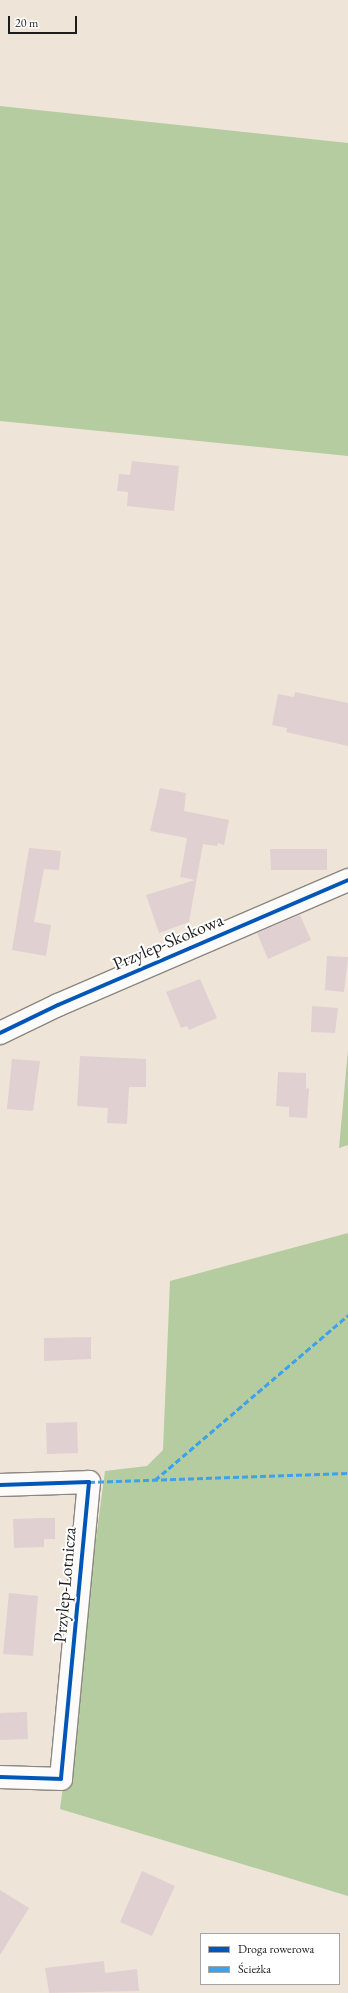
<!DOCTYPE html>
<meta charset="utf-8">
<style>
body{margin:0}
#map{position:relative;width:348px;height:1993px;overflow:hidden;background:#eee5d8;font-family:"EB Garamond",serif}
div>[style]{position:absolute}
.forest>*{inset:0;background:#b4cca0}
.building>*{inset:0;background:#e0d0d1}
.roads{filter:drop-shadow(1px 0 #8c8781) drop-shadow(-1px 0 #8c8781) drop-shadow(0 1px #8c8781) drop-shadow(0 -1px #8c8781)}
.minor>*{height:22px;margin:-11px;padding:0 11px;transform-origin:11px;border-radius:11px;background:#fcfbf9}
.quiet>*{height:3px;margin-top:-1.5px;transform-origin:0;background:repeating-linear-gradient(90deg,#3da2ea 0 6px,transparent 0 9px)}
.cycleway>*{height:4px;margin:-2px;padding:0 2px;transform-origin:2px;border-radius:2px;background:#0057b8}
span{translate:-50% -50%;white-space:nowrap;text-align:center;line-height:1.15;-webkit-text-stroke:4px #fff;paint-order:stroke}
.street-label{font-size:18px;color:#1c1c1c}
.legend{position:absolute;left:200px;top:1933px;width:140px;height:52px;box-sizing:border-box;background:#fff;border:1px solid #a4a4a4;margin:0;padding:5px 7px;list-style:none;font-size:12px;color:#1c1c1c}
.legend li{display:flex;align-items:center;gap:8px;height:20px}
.legend b{width:20px;border:1px solid #a4a4a4}
.scale{position:absolute;left:8px;top:16px;width:69px;height:18px;box-sizing:border-box;border:2px solid #1c1c1c;border-top:0;padding-left:5px;font-size:12px;line-height:14px;white-space:nowrap;color:#1c1c1c;-webkit-text-stroke:3px #fff;paint-order:stroke}
</style>
<div id="map">
<div class="forest">
<i style="clip-path:polygon(0 106px,348px 143px,348px 456px,0 421px)"></i>
<i style="clip-path:polygon(348px 1050px,348px 1145px,339px 1148px)"></i>
<i style="clip-path:polygon(348px 1233px,348px 1896px,60px 1809px,105px 1471px,147px 1466px,163px 1450px,170px 1281px)"></i>
</div>
<div class="building">
<i style="clip-path:polygon(132px 461px,179px 466px,174px 511px,127px 506px,128px 492px,117px 491px,119px 474px,130px 475px)"></i>
<i style="clip-path:polygon(295px 692px,348px 703px,348px 746px,286px 732px,287px 728px,272px 725px,278px 694px,294px 697px)"></i>
<i style="clip-path:polygon(160px 788px,186px 793px,184px 811px,229px 820px,224px 845px,218px 843px,217px 846px,203px 844px,189px 922px,159px 933px,146px 895px,195px 880px,180px 877px,187px 838px,150px 831px)"></i>
<i style="clip-path:polygon(29px 848px,61px 851px,59px 870px,44px 869px,34px 922px,51px 925px,46px 956px,12px 950px)"></i>
<i style="clip-path:polygon(270px 849px,327px 849px,327px 870px,271px 870px)"></i>
<i style="clip-path:polygon(300px 915px,311px 940px,268px 959px,257px 933px)"></i>
<i style="clip-path:polygon(327px 956px,348px 957px,344px 992px,325px 990px)"></i>
<i style="clip-path:polygon(200px 979px,217px 1018px,189px 1030px,187px 1026px,181px 1028px,166px 992px)"></i>
<i style="clip-path:polygon(312px 1006px,338px 1008px,335px 1033px,311px 1032px)"></i>
<i style="clip-path:polygon(80px 1056px,146px 1059px,146px 1087px,129px 1087px,127px 1124px,107px 1123px,108px 1108px,77px 1106px)"></i>
<i style="clip-path:polygon(12px 1059px,40px 1061px,33px 1111px,7px 1109px)"></i>
<i style="clip-path:polygon(278px 1072px,306px 1073px,306px 1089px,309px 1088px,307px 1118px,289px 1117px,289px 1107px,276px 1106px)"></i>
<i style="clip-path:polygon(91px 1337px,91px 1359px,44px 1361px,44px 1338px)"></i>
<i style="clip-path:polygon(77px 1422px,78px 1453px,47px 1454px,46px 1423px)"></i>
<i style="clip-path:polygon(43px 1518px,55px 1518px,55px 1539px,44px 1539px,44px 1547px,14px 1548px,13px 1519px)"></i>
<i style="clip-path:polygon(9px 1593px,38px 1596px,33px 1656px,3px 1654px)"></i>
<i style="clip-path:polygon(27px 1712px,28px 1739px,0 1740px,0 1713px)"></i>
<i style="clip-path:polygon(142px 1871px,175px 1886px,152px 1936px,120px 1922px)"></i>
<i style="clip-path:polygon(0 1890px,29px 1908px,0 1955px)"></i>
<i style="clip-path:polygon(104px 1961px,105px 1973px,137px 1969px,139px 1991px,49px 1993px,45px 1968px)"></i>
</div>
<div class="roads">
<div class="minor">
<i style="left:0;top:1033px;width:64px;rotate:-25.8deg"></i>
<i style="left:58px;top:1005px;width:316px;rotate:-23.3deg"></i>
<i style="left:0;top:1485px;width:89px;rotate:-1.9deg"></i>
<i style="left:89px;top:1482px;width:298px;rotate:95.4deg"></i>
<i style="left:61px;top:1779px;width:61px;rotate:-178.1deg"></i>
</div>
</div>
<div class="quiet">
<i style="left:155px;top:1480px;width:254px;rotate:-40.5deg"></i>
<i style="left:89px;top:1482px;width:259px;rotate:-2deg"></i>
</div>
<div class="cycleway">
<i style="left:0;top:1033px;width:64px;rotate:-25.8deg"></i>
<i style="left:58px;top:1005px;width:316px;rotate:-23.3deg"></i>
<i style="left:0;top:1485px;width:89px;rotate:-1.9deg"></i>
<i style="left:89px;top:1482px;width:298px;rotate:95.4deg"></i>
<i style="left:61px;top:1779px;width:61px;rotate:-178.1deg"></i>
</div>
<div class="street-label">
<span style="left:168px;top:942px;rotate:-23deg">Przylep-Skokowa</span>
<span style="left:65px;top:1585px;rotate:-85deg">Przylep-Lotnicza</span>
</div>
<ul class="legend">
<li><b style="height:5px;background:#0057b8"></b>Droga rowerowa</li>
<li><b style="height:5px;background:#3da2ea"></b>Ścieżka</li>
</ul>
<div class="scale">20 m</div>
</div>
